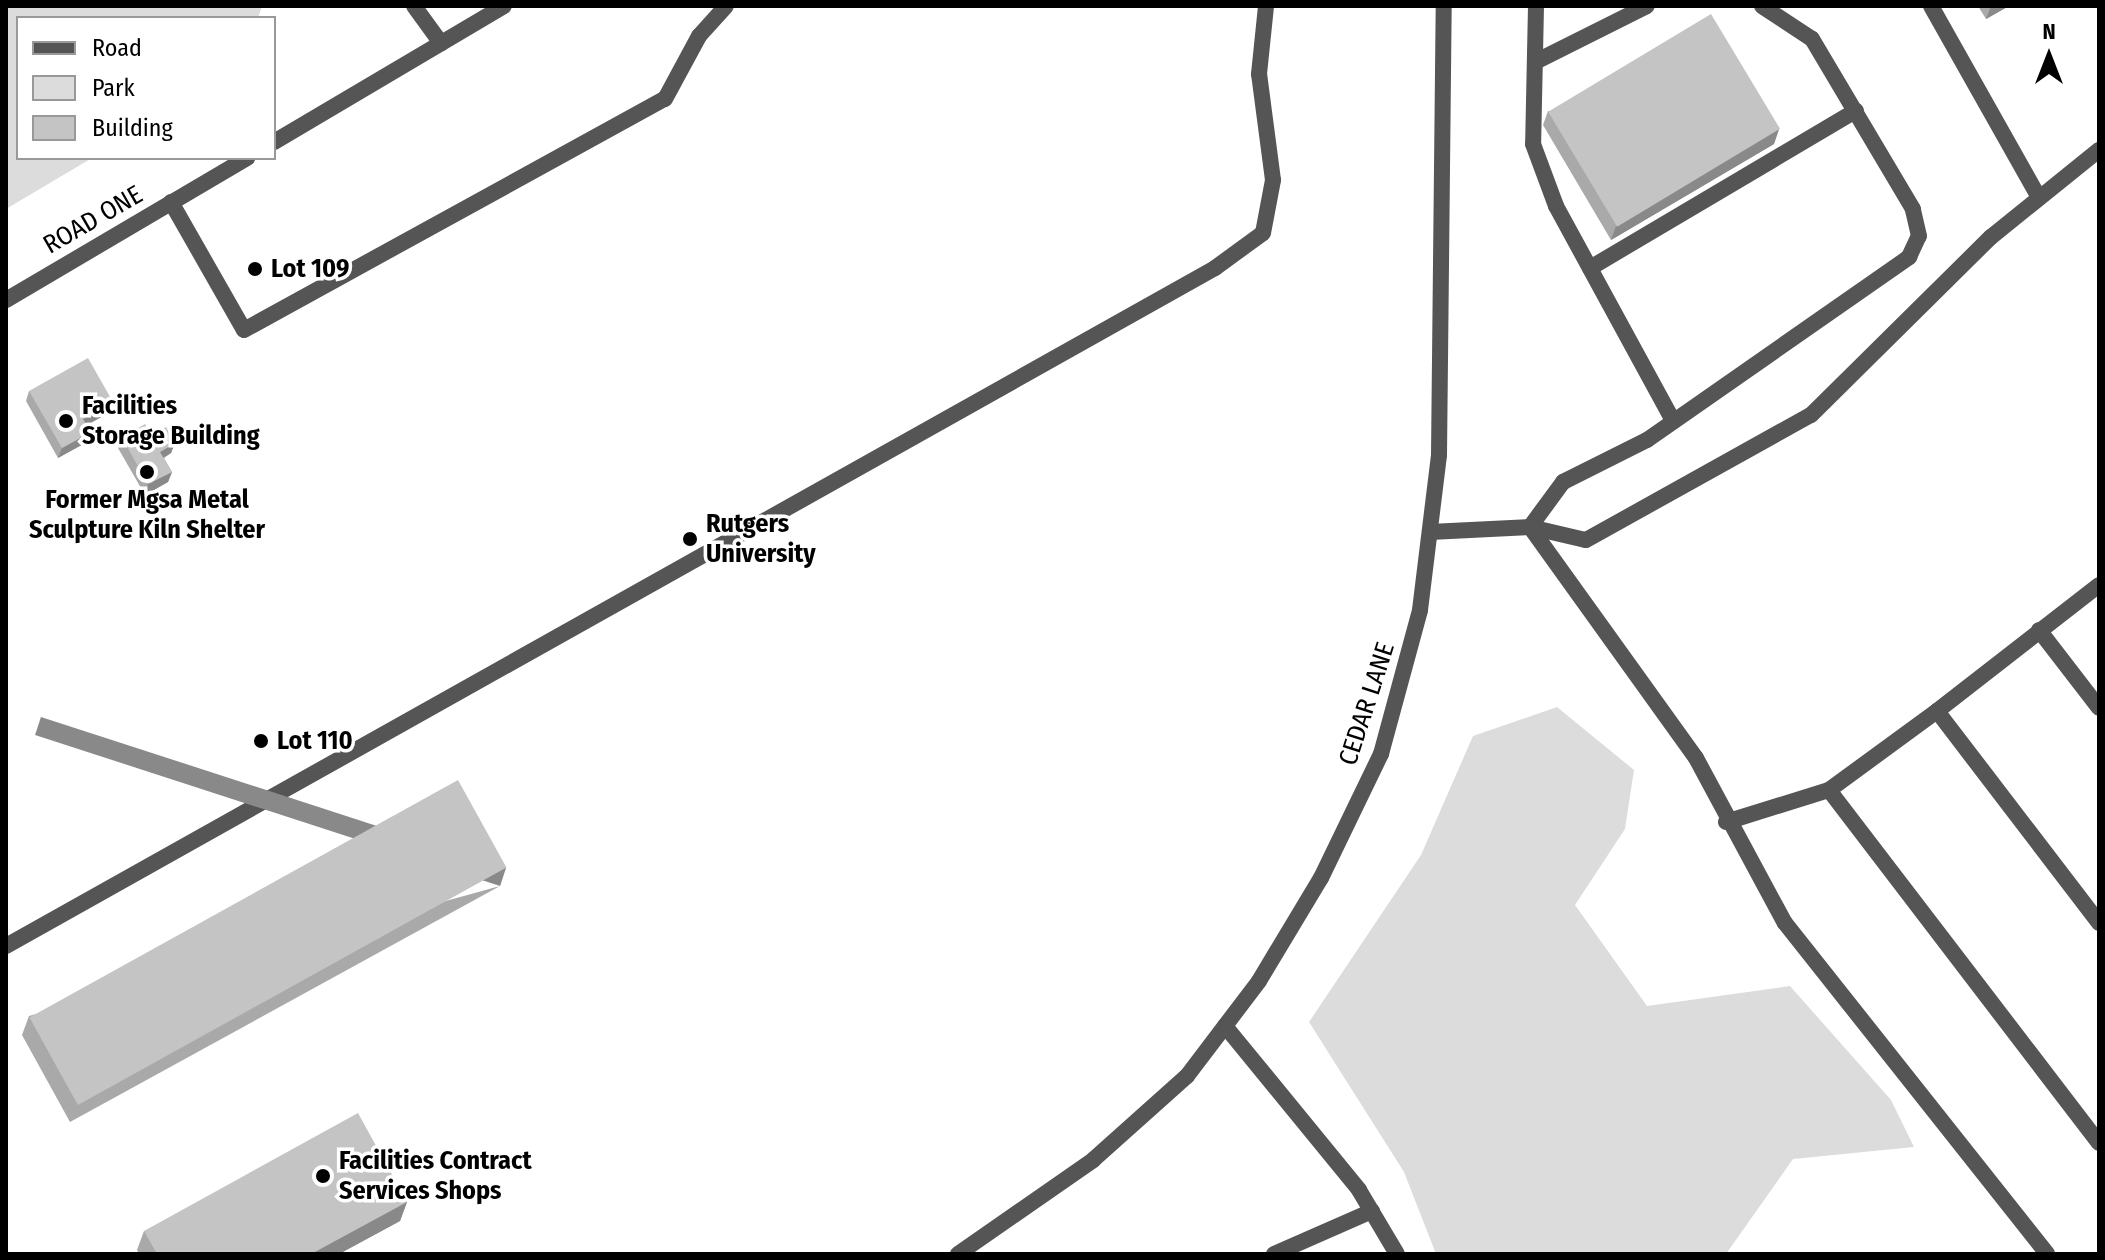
<!DOCTYPE html>
<style>
body{margin:0}
#map{position:relative;width:2105px;height:1260px;overflow:hidden;background:#fff;font-family:"Fira Sans Condensed",sans-serif}
div>[style]{position:absolute}
.green>*{inset:0;background:#dcdcdc}
.service>*{height:16px;margin:-8px;padding:0 8px;transform-origin:8px;border-radius:8px;background:#555}
.minor>*{height:16px;margin:-8px;padding:0 8px;transform-origin:8px;border-radius:8px;background:#555}
.tertiary>*{height:16px;margin:-8px;padding:0 8px;transform-origin:8px;border-radius:8px;background:#555}
.wall>*{inset:0;background:#a9a9a9}
.shaded-wall>*{inset:0;background:#898989;transform-origin:0 0}
.building>*{inset:0;background:#c4c4c4;transform-origin:0 0}
.dots>*{width:22px;height:22px;translate:-50% -50%;box-sizing:border-box;border:4px solid #fff;border-radius:50%}
span{translate:-50% -50%;white-space:nowrap;text-align:center;line-height:1.15;-webkit-text-stroke:7px #fff;paint-order:stroke}
.street-label{font-size:26px;color:#000}
.poi-label{font-size:26px;color:#000;font-weight:700}
.left{translate:0 -50%;text-align:left}
.frame{position:absolute;inset:0;border:8px solid #000;pointer-events:none}
.legend{position:absolute;left:16px;top:16px;width:260px;height:144px;box-sizing:border-box;background:#fff;border:2px solid #999;margin:0;padding:10px 14px;list-style:none;font-size:24px;color:#000}
.legend li{display:flex;align-items:center;gap:16px;height:40px}
.legend b{width:40px;border:2px solid #999}
.north{position:absolute;left:2009px;top:16px;width:80px;height:80px;-webkit-text-stroke:6px #fff;paint-order:stroke;rotate:0deg;font-size:22px;font-weight:700;line-height:32px;text-align:center;color:#000}
.north::after{content:'';display:block;margin:auto;width:28px;height:36px;background:#000;clip-path:polygon(50% 0,100% 100%,50% 72%,0 100%)}
</style>
<div id="map">
<div class="green">
<i style="clip-path:polygon(6px 6px,262px 6px,258px 18px,18px 18px,18px 158px,92px 158px,6px 209px)"></i>
<i style="clip-path:polygon(1557px 707px,1634px 770px,1625px 829px,1575px 905px,1647px 1006px,1790px 986px,1891px 1100px,1914px 1147px,1793px 1159px,1726px 1254px,1436px 1254px,1404px 1172px,1309px 1022px,1421px 855px,1473px 736px)"></i>
</div>
<div class="service">
<i style="left:1536px;top:6px;width:138px;rotate:91.2deg"></i>
<i style="left:1533px;top:144px;width:66px;rotate:69.6deg"></i>
<i style="left:1556px;top:206px;width:245px;rotate:61.4deg"></i>
<i style="left:1931px;top:6px;width:220px;rotate:60.6deg"></i>
<i style="left:1535px;top:62px;width:125px;rotate:-26.6deg"></i>
<i style="left:171px;top:202px;width:147px;rotate:60.3deg"></i>
<i style="left:244px;top:330px;width:480px;rotate:-28.8deg"></i>
<i style="left:665px;top:99px;width:72px;rotate:-61.6deg"></i>
<i style="left:699px;top:36px;width:40px;rotate:-48deg"></i>
<i style="left:1590px;top:268px;width:309px;rotate:-30.6deg"></i>
<i style="left:1530px;top:527px;width:284px;rotate:54.3deg"></i>
<i style="left:1696px;top:758px;width:187px;rotate:61.7deg"></i>
<i style="left:1785px;top:923px;width:422px;rotate:51.6deg"></i>
<i style="left:1530px;top:527px;width:56px;rotate:-53.7deg"></i>
<i style="left:1563px;top:482px;width:94px;rotate:-26.6deg"></i>
<i style="left:1647px;top:440px;width:320px;rotate:-34.9deg"></i>
<i style="left:1909px;top:257px;width:23px;rotate:-65deg"></i>
<i style="left:1919px;top:236px;width:28px;rotate:-103deg"></i>
<i style="left:1913px;top:209px;width:198px;rotate:-120.7deg"></i>
<i style="left:1812px;top:39px;width:60px;rotate:-146.6deg"></i>
<i style="left:1430px;top:532px;width:100px;rotate:-2.9deg"></i>
<i style="left:1530px;top:527px;width:57px;rotate:13.1deg"></i>
<i style="left:1586px;top:540px;width:257px;rotate:-29.1deg"></i>
<i style="left:1811px;top:415px;width:253px;rotate:-44.7deg"></i>
<i style="left:1991px;top:237px;width:139px;rotate:-38.9deg"></i>
<i style="left:2099px;top:585px;width:205px;rotate:142.1deg"></i>
<i style="left:1937px;top:711px;width:267px;rotate:52.6deg"></i>
<i style="left:2039px;top:630px;width:98px;rotate:52.4deg"></i>
<i style="left:1829px;top:790px;width:444px;rotate:52.6deg"></i>
<i style="left:1726px;top:822px;width:108px;rotate:-17.3deg"></i>
<i style="left:1829px;top:790px;width:134px;rotate:-36.2deg"></i>
<i style="left:6px;top:946px;width:1386px;rotate:-29.28deg"></i>
<i style="left:1215px;top:268px;width:59px;rotate:-36.1deg"></i>
<i style="left:1263px;top:233px;width:54px;rotate:-79.3deg"></i>
<i style="left:1273px;top:180px;width:107px;rotate:-97.5deg"></i>
<i style="left:1259px;top:74px;width:68px;rotate:-84.1deg"></i>
<i style="left:1225px;top:1026px;width:212px;rotate:50.7deg"></i>
<i style="left:1359px;top:1190px;width:74px;rotate:59.3deg"></i>
<i style="left:1274px;top:1254px;width:107px;rotate:-23.7deg"></i>
</div>
<div class="minor">
<i style="left:414px;top:6px;width:46px;rotate:53.9deg"></i>
<i style="left:274px;top:142px;width:267px;rotate:-30.6deg"></i>
<i style="left:6px;top:300px;width:280px;rotate:-30.5deg"></i>
</div>
<div class="tertiary">
<i style="left:958px;top:1254px;width:165px;rotate:-34.8deg"></i>
<i style="left:1093px;top:1160px;width:126px;rotate:-41.8deg"></i>
<i style="left:1187px;top:1076px;width:119px;rotate:-52.8deg"></i>
<i style="left:1259px;top:981px;width:120px;rotate:-59deg"></i>
<i style="left:1321px;top:878px;width:138px;rotate:-64.2deg"></i>
<i style="left:1381px;top:754px;width:149px;rotate:-74.8deg"></i>
<i style="left:1420px;top:610px;width:156px;rotate:-83deg"></i>
<i style="left:1439px;top:455px;width:449px;rotate:-89.4deg"></i>
</div>
<div class="wall">
<i style="clip-path:polygon(1978px 6px,2009px 6px,1986px 19px)"></i>
<i style="clip-path:polygon(1548px 111px,1779px 129px,1774px 144px,1611px 240px,1543px 125px)"></i>
<i style="clip-path:polygon(29px 391px,113px 402px,110px 412px,87px 425px,87px 442px,58px 458px,26px 401px)"></i>
<i style="clip-path:polygon(152px 436px,175px 443px,171px 453px,164px 458px,172px 472px,168px 482px,145px 495px,118px 448px,122px 438px)"></i>
<i style="clip-path:polygon(500px 886px,70px 1122px,22px 1035px,29px 1016px)"></i>
<i style="clip-path:polygon(407px 1202px,400px 1221px,339px 1254px,139px 1254px,137px 1250px,144px 1231px)"></i>
</div>
<div class="shaded-wall">
<i style="clip-path:polygon(1991px 6px,2009px 6px,1986px 19px)"></i>
<i style="clip-path:polygon(1779px 129px,1774px 144px,1611px 240px,1616px 226px)"></i>
<i style="clip-path:polygon(113px 402px,110px 412px,80px 429px,83px 419px)"></i>
<i style="clip-path:polygon(91px 432px,87px 442px,58px 458px,62px 448px)"></i>
<i style="clip-path:polygon(175px 443px,171px 453px,156px 462px,160px 452px)"></i>
<i style="clip-path:polygon(172px 472px,168px 482px,145px 495px,148px 484px)"></i>
<i style="left:506px;top:868px;width:19px;height:489px;rotate:108deg"></i>
<i style="clip-path:polygon(407px 1202px,400px 1221px,339px 1254px,311px 1254px)"></i>
</div>
<div class="building">
<i style="left:1711px;top:14px;width:134px;height:190px;rotate:59deg"></i>
<i style="clip-path:polygon(88px 358px,113px 402px,83px 419px,91px 432px,62px 448px,29px 391px)"></i>
<i style="clip-path:polygon(145px 424px,152px 436px,166px 427px,175px 443px,160px 452px,172px 472px,148px 484px,122px 438px)"></i>
<i style="left:458px;top:780px;width:100px;height:490px;rotate:61deg"></i>
<i style="clip-path:polygon(358px 1113px,407px 1202px,311px 1254px,157px 1254px,144px 1231px)"></i>
</div>
<div class="dots">
<i style="left:255px;top:269px;background:#000"></i>
<i style="left:66px;top:421px;background:#000"></i>
<i style="left:147px;top:472px;background:#000"></i>
<i style="left:690px;top:539px;background:#000"></i>
<i style="left:261px;top:741px;background:#000"></i>
<i style="left:323px;top:1176px;background:#000"></i>
</div>
<div class="street-label">
<span style="left:93px;top:220px;rotate:-30deg">ROAD ONE</span>
<span style="left:1367px;top:704px;rotate:-72deg">CEDAR LANE</span>
</div>
<div class="poi-label">
<span class="left" style="left:271px;top:269px">Lot 109</span>
<span class="left" style="left:82px;top:421px">Facilities<br>Storage Building</span>
<span style="left:147px;top:515px">Former Mgsa Metal<br>Sculpture Kiln Shelter</span>
<span class="left" style="left:706px;top:539px">Rutgers<br>University</span>
<span class="left" style="left:277px;top:741px">Lot 110</span>
<span class="left" style="left:339px;top:1176px">Facilities Contract<br>Services Shops</span>
</div>
<div class="frame"></div>
<ul class="legend">
<li><b style="height:10px;background:#555"></b>Road</li>
<li><b style="height:22px;background:#dcdcdc"></b>Park</li>
<li><b style="height:22px;background:#c4c4c4"></b>Building</li>
</ul>
<div class="north">N</div>
</div>
